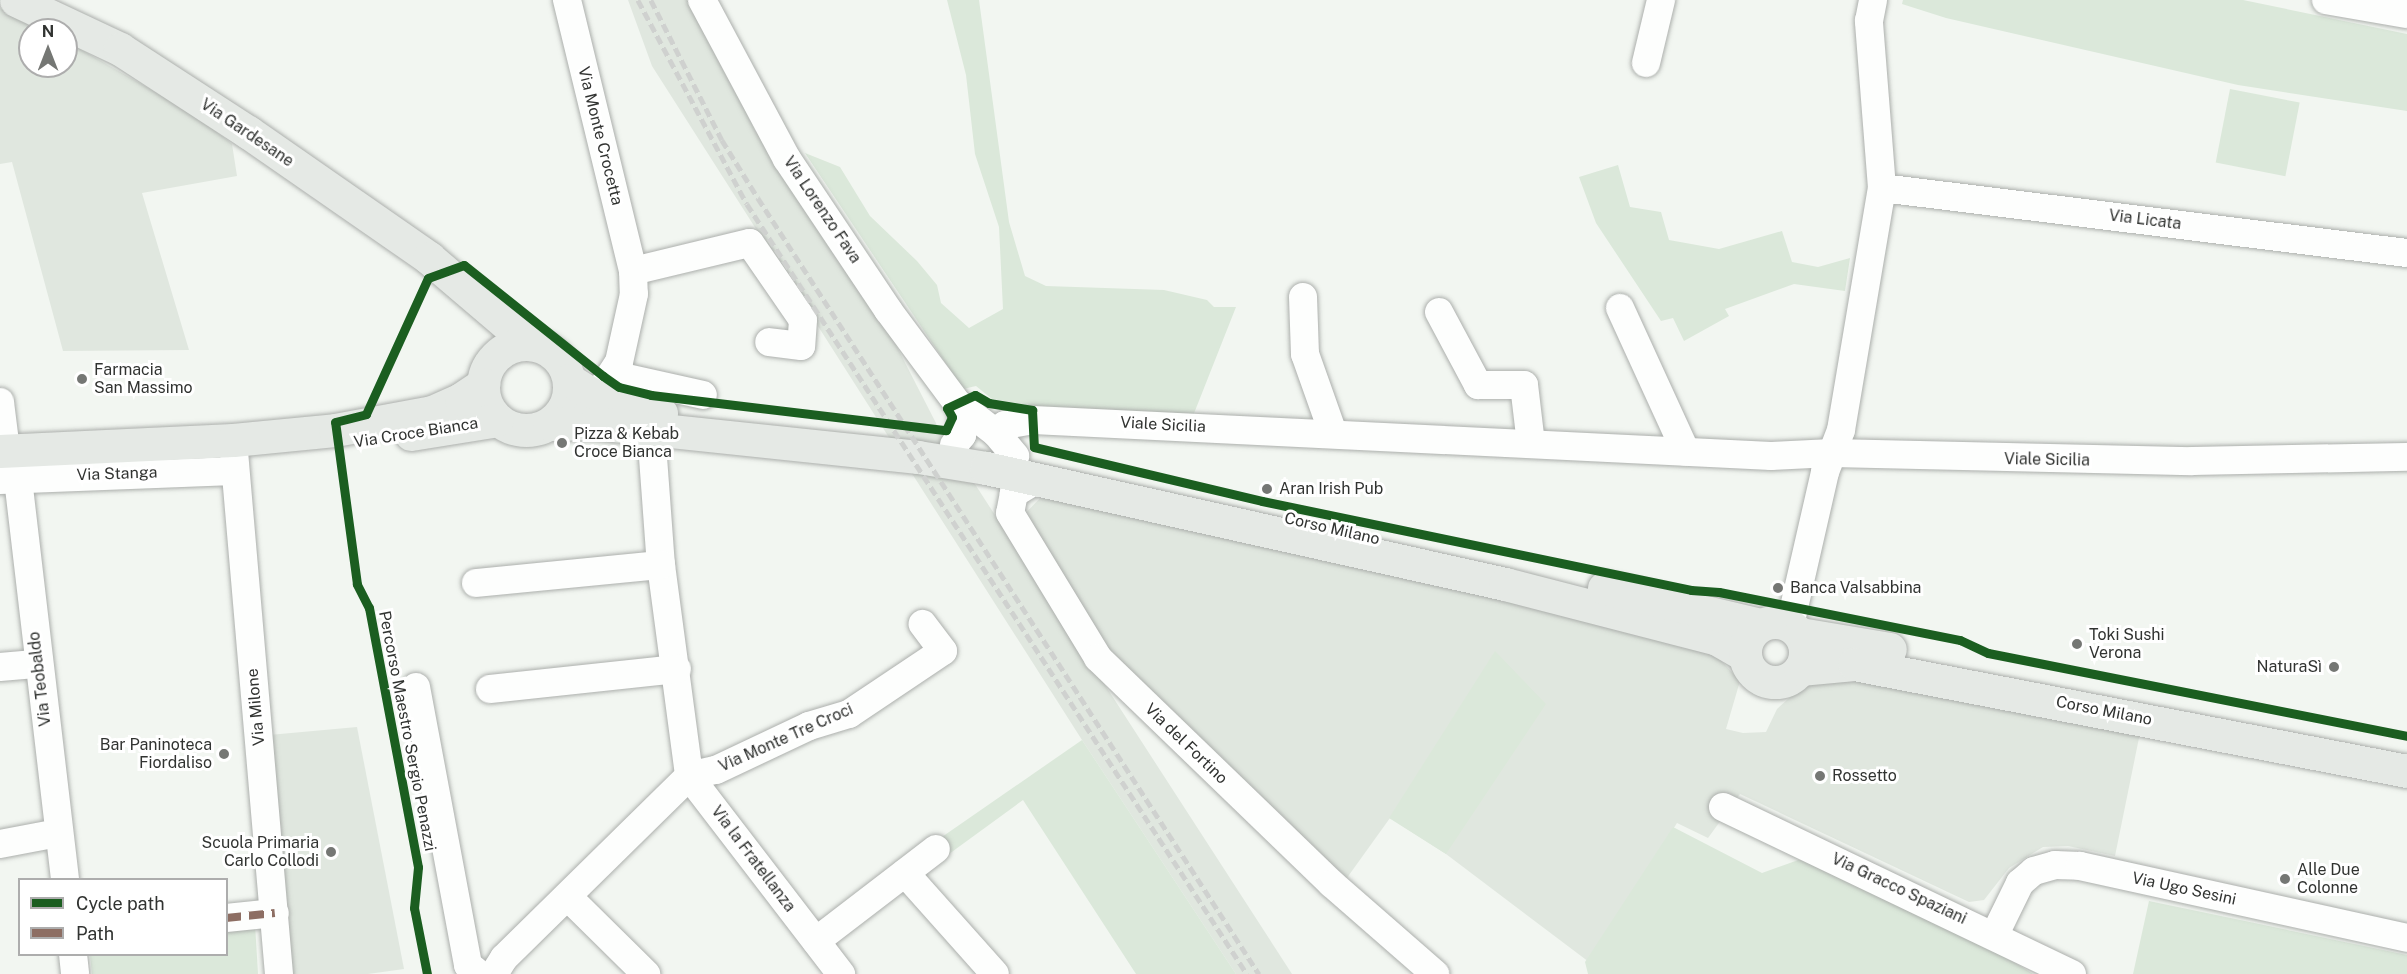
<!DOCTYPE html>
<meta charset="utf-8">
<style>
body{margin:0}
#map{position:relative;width:2407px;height:974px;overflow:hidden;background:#f2f6f1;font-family:"Public Sans",sans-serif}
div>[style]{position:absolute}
.built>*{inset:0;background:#e0e7df}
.green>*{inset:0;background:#dbe8da;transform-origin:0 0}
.roads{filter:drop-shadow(0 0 2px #acafac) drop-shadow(0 0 2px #acafac)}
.minor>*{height:28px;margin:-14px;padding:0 14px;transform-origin:14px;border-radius:14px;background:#fdfefd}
.major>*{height:33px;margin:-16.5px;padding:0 16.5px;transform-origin:16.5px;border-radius:16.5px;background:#e5e9e5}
.major>.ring{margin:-16.5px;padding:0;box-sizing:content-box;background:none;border:33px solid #e5e9e5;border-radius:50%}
.rail>*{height:4.5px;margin-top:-2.25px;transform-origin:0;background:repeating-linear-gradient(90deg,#cfd1cf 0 9px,transparent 0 13.5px)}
.quiet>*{height:8px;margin-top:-4px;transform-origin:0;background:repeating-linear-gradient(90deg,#8d6e63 0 15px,transparent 0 23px)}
.cycleway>*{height:9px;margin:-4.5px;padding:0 4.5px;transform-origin:4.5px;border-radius:4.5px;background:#1b5e20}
.dots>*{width:16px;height:16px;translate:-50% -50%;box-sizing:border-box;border:3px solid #fff;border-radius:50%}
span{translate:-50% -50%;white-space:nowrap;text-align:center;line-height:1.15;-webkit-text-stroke:6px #fff;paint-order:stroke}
.street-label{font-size:16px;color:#313331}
.poi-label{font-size:16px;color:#313331}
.left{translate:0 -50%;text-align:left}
.right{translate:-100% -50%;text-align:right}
.legend{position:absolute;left:18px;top:878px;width:210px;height:78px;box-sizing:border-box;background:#fff;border:2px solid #adadad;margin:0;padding:8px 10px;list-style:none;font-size:18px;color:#313331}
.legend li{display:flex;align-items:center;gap:12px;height:30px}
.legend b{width:30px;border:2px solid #adadad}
.north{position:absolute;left:18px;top:18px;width:60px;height:60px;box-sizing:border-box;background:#fff;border:2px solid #adadad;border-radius:50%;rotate:0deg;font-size:16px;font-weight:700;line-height:24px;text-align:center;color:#313331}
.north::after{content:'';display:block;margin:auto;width:21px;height:27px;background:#757774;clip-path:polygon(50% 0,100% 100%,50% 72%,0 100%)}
</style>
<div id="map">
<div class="built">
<i style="clip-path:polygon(628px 0,695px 0,754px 129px,876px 306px,938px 427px,1292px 974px,1236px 974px,1082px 740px,652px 66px)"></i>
<i style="clip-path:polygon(0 8px,44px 30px,30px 30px,30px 66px,66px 66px,66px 41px,197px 116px,232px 144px,237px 176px,142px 193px,189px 350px,63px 351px,12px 162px,0 164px)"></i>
<i style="clip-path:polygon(1043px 495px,1248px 536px,1715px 654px,1740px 681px,1726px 729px,1743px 733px,1766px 732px,1777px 709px,1810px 679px,1845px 676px,2140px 733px,2115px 856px,2068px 846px,2043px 847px,2009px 868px,1984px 900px,1969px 902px,1740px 794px,1708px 838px,1677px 823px,1589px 962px,1446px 854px,1390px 818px,1344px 882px,1130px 688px,1021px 518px)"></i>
<i style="clip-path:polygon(357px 727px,404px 969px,368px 974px,291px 974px,269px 735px)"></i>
</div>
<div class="green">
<i style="clip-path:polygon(947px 0,979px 0,1009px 222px,1025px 276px,1046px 286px,1164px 290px,1207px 300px,1214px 307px,1236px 307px,1191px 421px,1035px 406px,992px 399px,976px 386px,963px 389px,805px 153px,840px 167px,870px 216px,917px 261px,937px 285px,941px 303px,969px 328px,1003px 309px,999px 227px,975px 154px,966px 75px)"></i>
<i style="clip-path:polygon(1903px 0,2243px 0,2407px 34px,2407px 111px,2238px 85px,1946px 18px,1902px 4px)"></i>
<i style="left:2230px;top:89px;width:71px;height:75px;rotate:11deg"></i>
<i style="clip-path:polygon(1618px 165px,1630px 207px,1661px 212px,1669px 240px,1719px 249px,1782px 231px,1792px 262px,1818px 267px,1850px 258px,1845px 291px,1794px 284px,1725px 309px,1729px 316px,1684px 341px,1673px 318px,1661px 321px,1596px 223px,1579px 177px)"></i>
<i style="clip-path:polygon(1495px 651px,1546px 704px,1446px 854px,1389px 818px)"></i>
<i style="clip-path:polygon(1082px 740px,1236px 974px,1136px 974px,1023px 800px,949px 854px,939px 839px)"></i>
<i style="clip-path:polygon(1673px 827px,1762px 873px,1804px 858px,1995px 950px,2033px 974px,1588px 974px,1585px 962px)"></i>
<i style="clip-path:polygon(2149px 901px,2407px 955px,2407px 974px,2133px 974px)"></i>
<i style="clip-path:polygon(255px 924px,258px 974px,92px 974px,90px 955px,226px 954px,227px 927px)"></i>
</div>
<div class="roads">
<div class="minor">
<i style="left:567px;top:0;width:279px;rotate:76.3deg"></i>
<i style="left:633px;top:271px;width:23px;rotate:88deg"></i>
<i style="left:634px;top:294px;width:70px;rotate:102.4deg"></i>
<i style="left:619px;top:362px;width:42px;rotate:123.3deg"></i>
<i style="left:702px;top:0;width:180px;rotate:61.9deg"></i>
<i style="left:787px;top:159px;width:182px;rotate:56.2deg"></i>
<i style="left:888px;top:310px;width:116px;rotate:53.4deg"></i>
<i style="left:957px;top:403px;width:49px;rotate:37.6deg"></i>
<i style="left:996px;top:433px;width:30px;rotate:50deg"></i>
<i style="left:2326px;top:0;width:82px;rotate:9.8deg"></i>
<i style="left:1646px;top:63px;width:65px;rotate:-76.6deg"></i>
<i style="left:1882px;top:188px;width:529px;rotate:7.06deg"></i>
<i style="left:633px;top:271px;width:120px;rotate:-13.5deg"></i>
<i style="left:750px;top:243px;width:93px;rotate:55.5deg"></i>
<i style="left:803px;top:320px;width:26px;rotate:94deg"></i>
<i style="left:801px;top:346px;width:32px;rotate:-173deg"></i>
<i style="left:1303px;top:297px;width:57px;rotate:88deg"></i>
<i style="left:1305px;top:354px;width:84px;rotate:70.5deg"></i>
<i style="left:1620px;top:308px;width:158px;rotate:65.4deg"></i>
<i style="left:1439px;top:312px;width:83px;rotate:61.9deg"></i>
<i style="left:1478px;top:385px;width:46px"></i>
<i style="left:1524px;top:385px;width:59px;rotate:83.2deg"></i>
<i style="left:613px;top:375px;width:92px;rotate:12.5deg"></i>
<i style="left:0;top:402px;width:48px;rotate:82.9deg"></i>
<i style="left:651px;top:430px;width:135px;rotate:85.8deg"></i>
<i style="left:661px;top:565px;width:213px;rotate:82.4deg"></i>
<i style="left:996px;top:433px;width:12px;rotate:-42deg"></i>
<i style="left:1005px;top:425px;width:28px;rotate:-10deg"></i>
<i style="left:1033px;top:420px;width:739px;rotate:2.79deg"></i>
<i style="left:1771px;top:456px;width:61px;rotate:-2.8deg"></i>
<i style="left:1832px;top:453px;width:360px;rotate:1.3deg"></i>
<i style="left:2192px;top:461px;width:215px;rotate:-1.1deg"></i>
<i style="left:233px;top:440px;width:536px;rotate:85.08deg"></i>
<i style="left:954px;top:445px;width:13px;rotate:-51deg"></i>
<i style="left:962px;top:435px;width:26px;rotate:-90deg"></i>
<i style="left:18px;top:479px;width:404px;rotate:83.3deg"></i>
<i style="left:0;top:480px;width:234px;rotate:-2.2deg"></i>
<i style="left:1036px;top:480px;width:26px;rotate:149deg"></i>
<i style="left:1014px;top:493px;width:20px;rotate:101deg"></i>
<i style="left:1010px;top:513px;width:170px;rotate:58.7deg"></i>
<i style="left:1098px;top:658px;width:325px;rotate:44deg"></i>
<i style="left:1332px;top:884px;width:137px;rotate:41.1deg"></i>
<i style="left:476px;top:583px;width:186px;rotate:-5.6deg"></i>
<i style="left:1790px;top:625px;width:157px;rotate:-77.1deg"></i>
<i style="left:1825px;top:472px;width:45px;rotate:-69.1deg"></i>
<i style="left:1841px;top:430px;width:245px;rotate:-80.4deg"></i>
<i style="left:1882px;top:188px;width:168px;rotate:-94.5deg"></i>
<i style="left:1869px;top:21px;width:21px;rotate:-79deg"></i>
<i style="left:0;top:667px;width:38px;rotate:-5deg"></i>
<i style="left:416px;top:687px;width:283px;rotate:79.4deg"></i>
<i style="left:468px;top:965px;width:14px;rotate:39deg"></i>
<i style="left:490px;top:689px;width:188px;rotate:-6.1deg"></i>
<i style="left:689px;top:776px;width:28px;rotate:-13deg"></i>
<i style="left:716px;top:770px;width:103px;rotate:-25.3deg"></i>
<i style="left:809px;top:726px;width:42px;rotate:-16.7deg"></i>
<i style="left:849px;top:714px;width:113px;rotate:-33.8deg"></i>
<i style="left:943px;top:651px;width:34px;rotate:-127deg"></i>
<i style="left:689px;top:776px;width:250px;rotate:52.5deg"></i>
<i style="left:1723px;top:807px;width:387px;rotate:25.6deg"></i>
<i style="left:0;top:844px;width:59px;rotate:-10.7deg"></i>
<i style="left:905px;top:873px;width:135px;rotate:48.3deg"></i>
<i style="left:568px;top:897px;width:110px;rotate:44.6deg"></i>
<i style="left:226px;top:918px;width:49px;rotate:-5.8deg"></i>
<i style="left:1995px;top:934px;width:57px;rotate:-63.9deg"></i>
<i style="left:2020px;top:883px;width:18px;rotate:-41deg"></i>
<i style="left:2034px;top:871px;width:22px;rotate:-16deg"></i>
<i style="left:2055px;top:865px;width:25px;rotate:2deg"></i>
<i style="left:2080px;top:866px;width:335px;rotate:12.4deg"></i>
<i style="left:816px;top:941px;width:151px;rotate:-37.5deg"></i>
<i style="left:73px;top:954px;width:20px;rotate:84deg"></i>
<i style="left:494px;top:974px;width:19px;rotate:-58deg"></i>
<i style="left:504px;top:958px;width:260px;rotate:-44.5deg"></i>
</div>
<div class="major">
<i style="left:16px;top:0;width:115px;rotate:25.2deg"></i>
<i style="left:120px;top:49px;width:153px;rotate:33deg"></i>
<i style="left:248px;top:132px;width:221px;rotate:34.8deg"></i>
<i style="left:429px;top:258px;width:133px;rotate:40.4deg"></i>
<i class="ring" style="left:483px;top:344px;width:53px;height:53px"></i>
<i style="left:569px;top:380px;width:32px;rotate:32deg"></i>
<i style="left:596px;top:397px;width:67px;rotate:13.8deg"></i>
<i style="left:549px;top:424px;width:46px;rotate:-1.2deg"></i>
<i style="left:595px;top:423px;width:325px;rotate:6deg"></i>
<i style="left:918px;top:457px;width:69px;rotate:9.2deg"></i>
<i style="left:986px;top:468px;width:532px;rotate:12.6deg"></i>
<i style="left:1505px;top:584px;width:219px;rotate:14.5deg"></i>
<i style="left:1717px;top:639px;width:32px;rotate:30deg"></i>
<i style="left:411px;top:434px;width:87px;rotate:-9.2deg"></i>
<i style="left:0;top:451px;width:233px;rotate:-2.7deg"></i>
<i style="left:233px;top:440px;width:102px;rotate:-5.6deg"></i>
<i style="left:335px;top:430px;width:99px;rotate:-10.5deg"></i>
<i style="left:432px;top:412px;width:32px;rotate:-24deg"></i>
<i style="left:461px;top:399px;width:27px;rotate:-34deg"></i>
<i style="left:1604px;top:588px;width:160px;rotate:13.3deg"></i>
<i class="ring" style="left:1745px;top:622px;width:27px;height:27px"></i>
<i style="left:1800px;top:634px;width:91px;rotate:9.5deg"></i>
<i style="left:1800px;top:669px;width:54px;rotate:-5.3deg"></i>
<i style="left:1854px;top:664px;width:563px;rotate:10.95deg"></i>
</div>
</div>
<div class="rail">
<i style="left:638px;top:0;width:231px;rotate:61.9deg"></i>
<i style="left:747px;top:204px;width:918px;rotate:57deg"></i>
<i style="left:651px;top:0;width:157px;rotate:63.1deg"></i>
<i style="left:722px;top:140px;width:68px;rotate:58.2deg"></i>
<i style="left:758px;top:198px;width:924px;rotate:57.15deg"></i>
</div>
<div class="quiet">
<i style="left:226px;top:918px;width:49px;rotate:-5.8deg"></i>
</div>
<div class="cycleway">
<i style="left:427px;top:974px;width:67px;rotate:-101.1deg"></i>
<i style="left:414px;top:908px;width:41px;rotate:-84.4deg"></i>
<i style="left:418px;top:867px;width:264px;rotate:-100.7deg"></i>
<i style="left:369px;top:608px;width:27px;rotate:-117deg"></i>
<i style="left:357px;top:584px;width:163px;rotate:-97.7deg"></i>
<i style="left:335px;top:422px;width:32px;rotate:-14deg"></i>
<i style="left:366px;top:414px;width:149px;rotate:-65.5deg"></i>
<i style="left:428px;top:278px;width:38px;rotate:-20deg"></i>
<i style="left:464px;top:265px;width:178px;rotate:38.6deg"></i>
<i style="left:603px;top:376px;width:19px;rotate:35deg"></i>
<i style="left:619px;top:387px;width:33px;rotate:14deg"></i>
<i style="left:651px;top:395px;width:297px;rotate:6.8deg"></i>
<i style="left:946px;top:430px;width:14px;rotate:-65deg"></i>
<i style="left:952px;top:417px;width:10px;rotate:-119deg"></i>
<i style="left:947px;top:408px;width:31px;rotate:-25deg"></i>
<i style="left:975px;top:395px;width:16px;rotate:30deg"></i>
<i style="left:989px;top:403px;width:44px;rotate:9.2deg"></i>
<i style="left:1032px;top:410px;width:37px;rotate:87deg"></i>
<i style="left:1034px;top:447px;width:234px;rotate:13.3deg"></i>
<i style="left:1262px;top:501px;width:438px;rotate:11.7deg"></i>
<i style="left:1691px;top:590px;width:28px;rotate:4deg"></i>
<i style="left:1719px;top:592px;width:246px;rotate:11.3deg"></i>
<i style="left:1960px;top:640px;width:31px;rotate:25deg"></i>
<i style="left:1988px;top:653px;width:427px;rotate:11.2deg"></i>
</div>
<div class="dots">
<i style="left:82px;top:379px;background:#757774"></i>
<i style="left:562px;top:443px;background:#757774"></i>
<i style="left:1267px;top:489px;background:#757774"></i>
<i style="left:1778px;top:588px;background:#757774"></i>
<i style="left:2077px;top:644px;background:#757774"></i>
<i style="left:2334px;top:667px;background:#757774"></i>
<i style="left:224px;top:754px;background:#757774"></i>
<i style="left:1820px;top:776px;background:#757774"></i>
<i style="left:331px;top:852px;background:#757774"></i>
<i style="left:2285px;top:879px;background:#757774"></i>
</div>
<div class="street-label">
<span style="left:247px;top:133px;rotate:34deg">Via Gardesane</span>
<span style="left:600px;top:136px;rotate:76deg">Via Monte Crocetta</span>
<span style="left:822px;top:210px;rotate:56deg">Via Lorenzo Fava</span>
<span style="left:2145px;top:220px;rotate:7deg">Via Licata</span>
<span style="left:1163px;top:425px;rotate:3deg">Viale Sicilia</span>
<span style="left:416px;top:433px;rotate:-9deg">Via Croce Bianca</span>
<span style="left:2047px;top:460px;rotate:1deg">Viale Sicilia</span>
<span style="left:117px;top:474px;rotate:-2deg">Via Stanga</span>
<span style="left:1332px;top:529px;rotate:13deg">Corso Milano</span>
<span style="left:40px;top:679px;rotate:-97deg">Via Teobaldo</span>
<span style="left:256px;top:707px;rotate:-95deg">Via Milone</span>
<span style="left:2104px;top:711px;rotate:11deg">Corso Milano</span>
<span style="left:407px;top:731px;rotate:79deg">Percorso Maestro Sergio Penazzi</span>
<span style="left:786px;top:738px;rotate:-24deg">Via Monte Tre Croci</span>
<span style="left:1186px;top:744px;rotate:44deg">Via del Fortino</span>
<span style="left:753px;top:859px;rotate:53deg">Via la Fratellanza</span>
<span style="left:1899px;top:889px;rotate:25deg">Via Gracco Spaziani</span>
<span style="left:2184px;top:889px;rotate:12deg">Via Ugo Sesini</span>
</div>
<div class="poi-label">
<span class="left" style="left:94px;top:379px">Farmacia<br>San Massimo</span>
<span class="left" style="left:574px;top:443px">Pizza &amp; Kebab<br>Croce Bianca</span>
<span class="left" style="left:1279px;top:489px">Aran Irish Pub</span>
<span class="left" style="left:1790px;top:588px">Banca Valsabbina</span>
<span class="left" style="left:2089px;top:644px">Toki Sushi<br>Verona</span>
<span class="right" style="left:2322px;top:667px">NaturaSì</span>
<span class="right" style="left:212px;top:754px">Bar Paninoteca<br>Fiordaliso</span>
<span class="left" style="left:1832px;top:776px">Rossetto</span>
<span class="right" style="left:319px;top:852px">Scuola Primaria<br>Carlo Collodi</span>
<span class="left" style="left:2297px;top:879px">Alle Due<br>Colonne</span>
</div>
<ul class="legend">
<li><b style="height:8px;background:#1b5e20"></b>Cycle path</li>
<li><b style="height:8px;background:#8d6e63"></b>Path</li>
</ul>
<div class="north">N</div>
</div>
